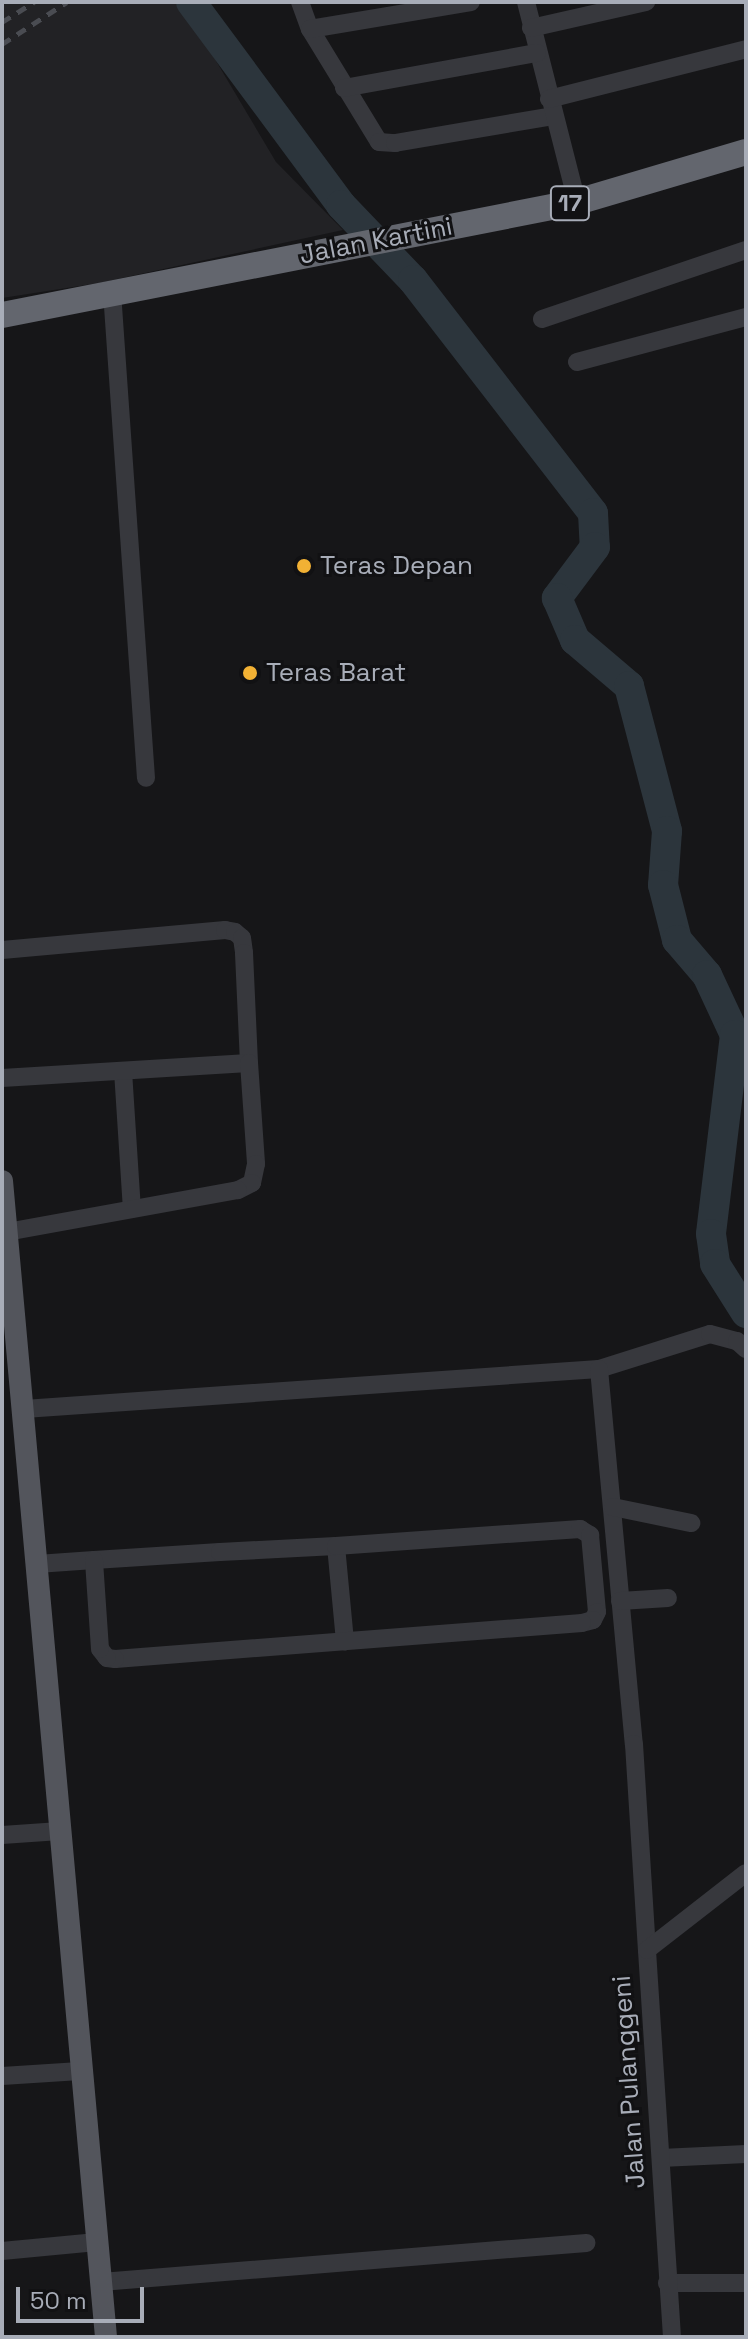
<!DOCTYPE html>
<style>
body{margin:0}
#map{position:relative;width:748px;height:2339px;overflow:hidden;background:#161618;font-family:"Space Grotesk",sans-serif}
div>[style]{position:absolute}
.built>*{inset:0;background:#222225}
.river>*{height:30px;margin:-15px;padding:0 15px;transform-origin:15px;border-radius:15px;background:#2c353c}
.minor>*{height:18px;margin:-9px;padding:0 9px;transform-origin:9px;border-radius:9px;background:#37383d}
.major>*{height:22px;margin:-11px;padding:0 11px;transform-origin:11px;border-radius:11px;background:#53555c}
.highway>*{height:26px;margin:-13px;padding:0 13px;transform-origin:13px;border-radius:13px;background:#63666e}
.rail>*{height:5px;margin-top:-2.5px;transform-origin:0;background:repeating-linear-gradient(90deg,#4a4c52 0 10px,transparent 0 18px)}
.dots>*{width:22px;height:22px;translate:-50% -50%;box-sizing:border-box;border:4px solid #111113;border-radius:50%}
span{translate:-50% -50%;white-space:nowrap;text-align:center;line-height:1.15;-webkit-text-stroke:6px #111113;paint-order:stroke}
.shield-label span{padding:2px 6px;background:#111113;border:2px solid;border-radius:6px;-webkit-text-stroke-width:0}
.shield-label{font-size:24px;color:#a8adb8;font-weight:700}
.street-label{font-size:26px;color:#a8adb8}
.poi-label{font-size:26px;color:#a8adb8}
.left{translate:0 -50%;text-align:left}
.frame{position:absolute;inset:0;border:4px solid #a8adb8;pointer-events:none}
.scale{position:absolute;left:16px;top:2287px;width:128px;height:36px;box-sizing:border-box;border:4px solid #a8adb8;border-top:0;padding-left:10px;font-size:24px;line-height:28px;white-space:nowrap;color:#a8adb8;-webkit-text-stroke:6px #111113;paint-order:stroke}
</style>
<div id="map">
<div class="built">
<i style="clip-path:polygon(4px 2px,181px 2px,276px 162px,343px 230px,99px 283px,2px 298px)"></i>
</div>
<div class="river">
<i style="left:191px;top:2px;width:252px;rotate:53.5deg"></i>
<i style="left:341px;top:205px;width:104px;rotate:46.2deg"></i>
<i style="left:413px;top:280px;width:294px;rotate:52.3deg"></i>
<i style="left:593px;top:513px;width:34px;rotate:87deg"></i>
<i style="left:595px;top:547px;width:64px;rotate:126.7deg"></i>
<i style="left:557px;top:598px;width:46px;rotate:66.8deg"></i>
<i style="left:575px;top:640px;width:71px;rotate:40.4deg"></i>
<i style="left:629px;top:686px;width:150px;rotate:75.3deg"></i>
<i style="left:667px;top:831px;width:54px;rotate:94.2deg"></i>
<i style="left:663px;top:885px;width:57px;rotate:75.7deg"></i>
<i style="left:677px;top:940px;width:46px;rotate:49.4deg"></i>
<i style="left:707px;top:975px;width:66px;rotate:65deg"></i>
<i style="left:735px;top:1035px;width:200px;rotate:96.9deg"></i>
<i style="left:711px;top:1234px;width:30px;rotate:82deg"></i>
<i style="left:715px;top:1264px;width:58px;rotate:57.7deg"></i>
</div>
<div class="minor">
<i style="left:300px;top:2px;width:29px;rotate:70deg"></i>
<i style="left:310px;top:29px;width:132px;rotate:58.6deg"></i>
<i style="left:379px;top:142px;width:16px;rotate:4deg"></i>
<i style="left:395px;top:143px;width:160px;rotate:-9.7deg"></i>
<i style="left:526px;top:2px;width:206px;rotate:75.7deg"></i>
<i style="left:531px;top:28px;width:118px;rotate:-12.7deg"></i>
<i style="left:310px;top:29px;width:163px;rotate:-9.5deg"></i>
<i style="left:344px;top:88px;width:196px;rotate:-10.3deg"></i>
<i style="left:549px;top:99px;width:203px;rotate:-14.2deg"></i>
<i style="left:112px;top:292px;width:487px;rotate:86deg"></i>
<i style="left:542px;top:319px;width:215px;rotate:-18.7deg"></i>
<i style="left:577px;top:362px;width:175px;rotate:-14.9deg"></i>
<i style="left:2px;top:950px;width:224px;rotate:-5.1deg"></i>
<i style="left:225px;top:930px;width:10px;rotate:11deg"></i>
<i style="left:235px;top:932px;width:9px;rotate:41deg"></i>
<i style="left:242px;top:938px;width:15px;rotate:82deg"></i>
<i style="left:244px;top:953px;width:110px;rotate:87.4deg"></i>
<i style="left:123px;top:1071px;width:138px;rotate:86.3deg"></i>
<i style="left:2px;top:1078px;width:247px;rotate:-3.5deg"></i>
<i style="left:249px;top:1063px;width:101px;rotate:86deg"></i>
<i style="left:256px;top:1164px;width:19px;rotate:102deg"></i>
<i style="left:252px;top:1183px;width:16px;rotate:153deg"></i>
<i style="left:238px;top:1190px;width:235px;rotate:169.7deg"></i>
<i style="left:599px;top:1369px;width:116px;rotate:-17.5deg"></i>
<i style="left:710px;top:1334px;width:28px;rotate:15deg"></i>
<i style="left:737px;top:1341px;width:12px;rotate:42deg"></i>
<i style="left:24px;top:1409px;width:576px;rotate:-3.98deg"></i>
<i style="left:599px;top:1369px;width:377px;rotate:84.7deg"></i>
<i style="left:634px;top:1744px;width:206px;rotate:86.4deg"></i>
<i style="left:613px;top:1507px;width:80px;rotate:11.6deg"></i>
<i style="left:336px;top:1546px;width:96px;rotate:84.6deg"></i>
<i style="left:37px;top:1564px;width:57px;rotate:-4deg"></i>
<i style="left:94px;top:1560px;width:126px;rotate:-3.6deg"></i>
<i style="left:220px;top:1552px;width:116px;rotate:-3deg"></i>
<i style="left:336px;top:1546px;width:245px;rotate:-4deg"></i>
<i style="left:580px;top:1529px;width:12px;rotate:31deg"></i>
<i style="left:590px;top:1535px;width:77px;rotate:84.8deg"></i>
<i style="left:597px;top:1612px;width:9px;rotate:117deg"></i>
<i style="left:593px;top:1620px;width:11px;rotate:165deg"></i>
<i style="left:582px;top:1623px;width:468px;rotate:175.6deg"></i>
<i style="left:115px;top:1659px;width:8px;rotate:-173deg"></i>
<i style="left:107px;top:1658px;width:11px;rotate:-128deg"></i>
<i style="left:100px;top:1649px;width:89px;rotate:-93.9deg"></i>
<i style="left:620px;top:1601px;width:48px;rotate:-3.6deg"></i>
<i style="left:2px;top:1835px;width:58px;rotate:-3.9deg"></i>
<i style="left:2px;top:2076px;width:78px;rotate:-3.7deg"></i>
<i style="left:661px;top:2158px;width:85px;rotate:-2.7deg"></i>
<i style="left:2px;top:2251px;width:95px;rotate:-5.4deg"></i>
<i style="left:101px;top:2282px;width:487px;rotate:-4.6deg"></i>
<i style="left:667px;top:2283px;width:79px"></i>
<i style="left:672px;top:2337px;width:388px;rotate:-93.7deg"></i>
<i style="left:647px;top:1950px;width:125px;rotate:-37.9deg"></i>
</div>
<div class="major">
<i style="left:2px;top:1181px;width:1161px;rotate:84.86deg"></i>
</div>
<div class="highway">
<i style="left:2px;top:315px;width:586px;rotate:-11.12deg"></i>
<i style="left:577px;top:202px;width:176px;rotate:-16.5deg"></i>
</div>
<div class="rail">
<i style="left:2px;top:22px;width:38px;rotate:-32deg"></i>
<i style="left:2px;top:44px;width:77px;rotate:-32.9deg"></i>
</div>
<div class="dots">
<i style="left:304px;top:566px;background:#f2b134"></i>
<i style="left:250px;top:673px;background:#f2b134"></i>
</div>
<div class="shield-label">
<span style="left:570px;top:203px">17</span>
</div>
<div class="street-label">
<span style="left:376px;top:241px;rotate:-11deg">Jalan Kartini</span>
<span style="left:629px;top:2082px;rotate:-94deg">Jalan Pulanggeni</span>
</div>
<div class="poi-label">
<span class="left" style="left:320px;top:566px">Teras Depan</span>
<span class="left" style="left:266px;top:673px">Teras Barat</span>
</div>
<div class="frame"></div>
<div class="scale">50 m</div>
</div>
